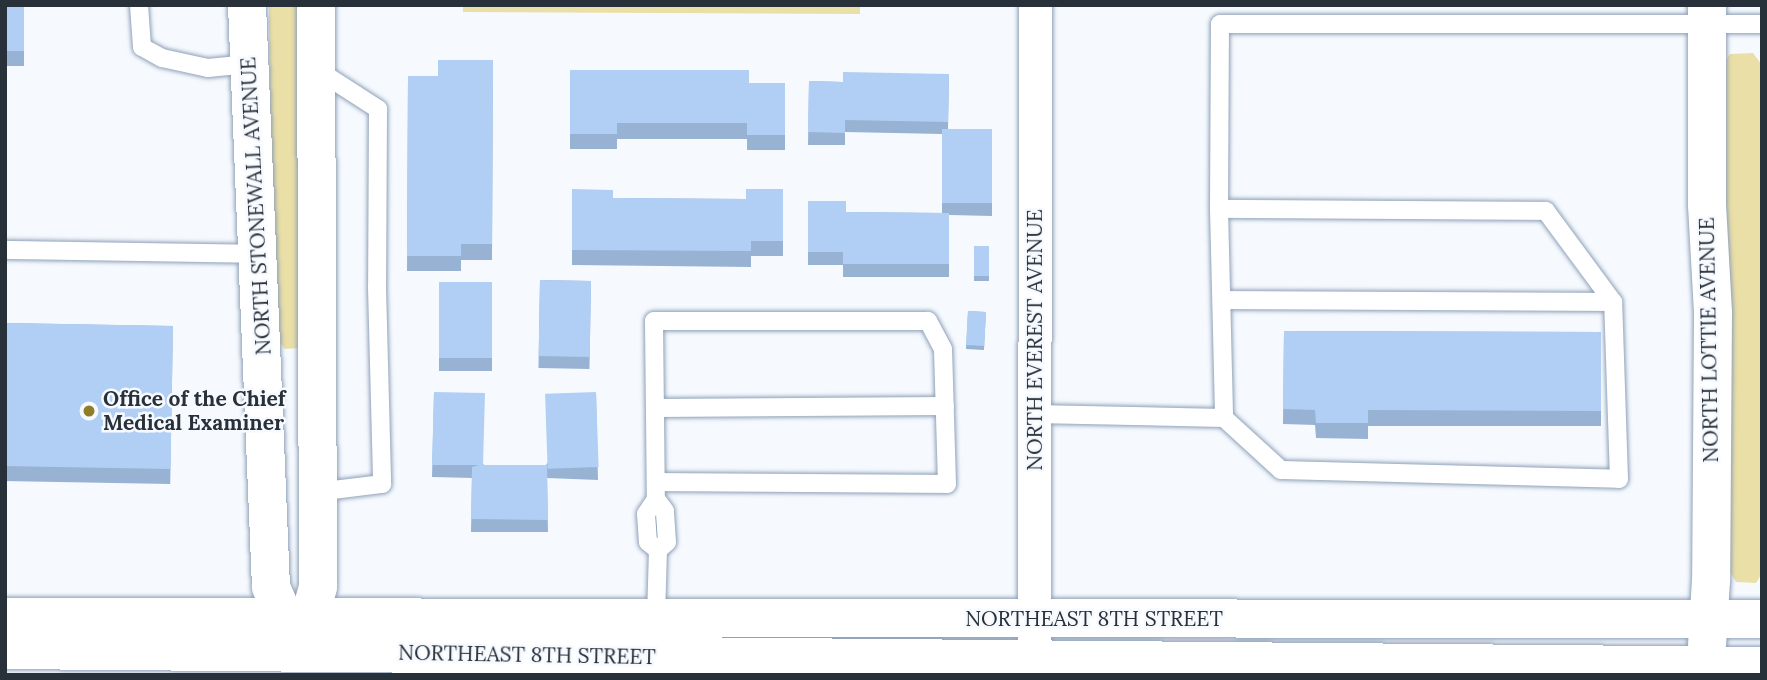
<!DOCTYPE html>
<style>
body{margin:0}
#map{position:relative;width:1767px;height:680px;overflow:hidden;background:#f6faff;font-family:Lora,serif}
div>[style]{position:absolute}
.green>*{inset:0;background:#eadfa6}
.roads{filter:drop-shadow(0 0 2px #8fa1b8) drop-shadow(0 0 2px #8fa1b8)}
.lane>*{height:18px;margin:-9px;padding:0 9px;transform-origin:9px;border-radius:9px;background:#fff}
.street>*{height:33px;margin:-16.5px;padding:0 16.5px;transform-origin:16.5px;border-radius:16.5px;background:#fff}
.secondary>*{height:38px;margin:-19px;padding:0 19px;transform-origin:19px;border-radius:19px;background:#fff}
.wall>*{inset:0;background:#98b2d3;transform-origin:0 0}
.building>*{inset:0;background:#b1cff5;transform-origin:0 0}
.dots>*{width:19px;height:19px;translate:-50% -50%;box-sizing:border-box;border:4px solid #f6faff;border-radius:50%}
span{translate:-50% -50%;white-space:nowrap;text-align:center;line-height:1.15;-webkit-text-stroke:5px #f6faff;paint-order:stroke}
.street-label{font-size:21px;color:#283039}
.poi-label{font-size:21px;color:#283039;font-weight:700}
.left{translate:0 -50%;text-align:left}
.frame{position:absolute;inset:0;border:7px solid #283039;pointer-events:none}
</style>
<div id="map">
<div class="green">
<i style="clip-path:polygon(269px 5px,302px 5px,300px 348px,285px 349px,272px 334px)"></i>
<i style="clip-path:polygon(463px 5px,860px 5px,860px 14px,463px 12px)"></i>
<i style="clip-path:polygon(1753px 53px,1762px 65px,1762px 573px,1756px 583px,1736px 582px,1727px 567px,1718px 72px,1730px 54px)"></i>
</div>
<div class="roads">
<div class="lane">
<i style="left:139px;top:5px;width:42px;rotate:85.9deg"></i>
<i style="left:142px;top:47px;width:23px;rotate:29deg"></i>
<i style="left:162px;top:58px;width:47px;rotate:12.3deg"></i>
<i style="left:208px;top:68px;width:41px;rotate:-5.6deg"></i>
<i style="left:316px;top:69px;width:74px;rotate:32.8deg"></i>
<i style="left:378px;top:109px;width:178px;rotate:90.3deg"></i>
<i style="left:377px;top:287px;width:197px;rotate:88.5deg"></i>
<i style="left:382px;top:484px;width:65px;rotate:173deg"></i>
<i style="left:1219px;top:209px;width:185px;rotate:-89.7deg"></i>
<i style="left:1220px;top:24px;width:542px"></i>
<i style="left:5px;top:250px;width:253px;rotate:0.9deg"></i>
<i style="left:1223px;top:300px;width:390px;rotate:0.3deg"></i>
<i style="left:655px;top:408px;width:290px;rotate:-0.4deg"></i>
<i style="left:1034px;top:414px;width:190px;rotate:1.2deg"></i>
<i style="left:1224px;top:418px;width:77px;rotate:42.4deg"></i>
<i style="left:1281px;top:470px;width:338px;rotate:1.5deg"></i>
<i style="left:1619px;top:479px;width:177px;rotate:-91.9deg"></i>
<i style="left:1613px;top:302px;width:113px;rotate:-126.4deg"></i>
<i style="left:1546px;top:211px;width:327px;rotate:-179.6deg"></i>
<i style="left:1219px;top:209px;width:209px;rotate:88.6deg"></i>
<i style="left:656px;top:482px;width:291px;rotate:0.4deg"></i>
<i style="left:947px;top:484px;width:135px;rotate:-91.7deg"></i>
<i style="left:943px;top:349px;width:32px;rotate:-118deg"></i>
<i style="left:928px;top:321px;width:274px;rotate:180deg"></i>
<i style="left:654px;top:321px;width:178px;rotate:89.4deg"></i>
<i style="left:656px;top:617px;width:67px;rotate:-88.3deg"></i>
<i style="left:658px;top:550px;width:12px;rotate:-42deg"></i>
<i style="left:667px;top:542px;width:31px;rotate:-94deg"></i>
<i style="left:665px;top:511px;width:15px;rotate:-127deg"></i>
<i style="left:656px;top:499px;width:18px;rotate:124deg"></i>
<i style="left:646px;top:514px;width:28px;rotate:86deg"></i>
<i style="left:648px;top:542px;width:13px;rotate:39deg"></i>
</div>
<div class="street">
<i style="left:1034px;top:675px;width:670px;rotate:-89.91deg"></i>
</div>
<div class="secondary">
<i style="left:247px;top:5px;width:582px;rotate:87.64deg"></i>
<i style="left:271px;top:587px;width:56px;rotate:66.7deg"></i>
<i style="left:1707px;top:5px;width:200px;rotate:90deg"></i>
<i style="left:1707px;top:205px;width:108px;rotate:86.8deg"></i>
<i style="left:1713px;top:313px;width:267px;rotate:90.4deg"></i>
<i style="left:1711px;top:580px;width:65px;rotate:93.5deg"></i>
<i style="left:5px;top:617px;width:1757px;rotate:0.07deg"></i>
<i style="left:303px;top:641px;width:56px;rotate:-74.5deg"></i>
<i style="left:318px;top:587px;width:582px;rotate:-90.2deg"></i>
<i style="left:5px;top:650px;width:1757px;rotate:0.52deg"></i>
</div>
</div>
<div class="wall">
<i style="left:5px;top:5px;width:19px;height:61px"></i>
<i style="clip-path:polygon(493px 60px,492px 260px,461px 260px,461px 271px,407px 271px,408px 76px,438px 76px)"></i>
<i style="clip-path:polygon(570px 70px,749px 83px,785px 83px,785px 150px,747px 150px,747px 139px,617px 139px,617px 149px,570px 149px)"></i>
<i style="clip-path:polygon(949px 74px,948px 129px,992px 129px,992px 216px,949px 215px,949px 277px,843px 277px,843px 265px,808px 265px,808px 201px,846px 212px,942px 213px,942px 134px,845px 132px,845px 145px,808px 145px,809px 81px,843px 82px)"></i>
<i style="clip-path:polygon(572px 189px,613px 198px,746px 199px,783px 189px,783px 256px,751px 256px,751px 267px,572px 265px)"></i>
<i style="left:974px;top:246px;width:15px;height:35px"></i>
<i style="left:540px;top:280px;width:51px;height:88px;rotate:1deg"></i>
<i style="left:439px;top:282px;width:53px;height:89px"></i>
<i style="left:968px;top:311px;width:18px;height:38px;rotate:3deg"></i>
<i style="left:5px;top:323px;width:168px;height:158px;rotate:1deg"></i>
<i style="clip-path:polygon(1284px 331px,1601px 332px,1601px 426px,1368px 426px,1368px 439px,1316px 438px,1315px 425px,1283px 424px)"></i>
<i style="clip-path:polygon(434px 392px,484px 465px,546px 465px,596px 392px,598px 480px,547px 478px,548px 532px,471px 532px,472px 478px,432px 477px)"></i>
</div>
<div class="building">
<i style="left:5px;top:5px;width:19px;height:46px"></i>
<i style="clip-path:polygon(438px 60px,493px 60px,492px 244px,461px 244px,461px 256px,407px 256px,408px 76px,438px 76px)"></i>
<i style="clip-path:polygon(570px 70px,749px 70px,749px 83px,785px 83px,785px 135px,747px 135px,747px 123px,617px 123px,617px 134px,570px 134px)"></i>
<i style="clip-path:polygon(843px 72px,949px 74px,948px 122px,845px 120px,845px 133px,808px 132px,809px 81px,843px 82px)"></i>
<i style="left:942px;top:129px;width:50px;height:74px"></i>
<i style="clip-path:polygon(572px 189px,613px 190px,613px 198px,746px 199px,746px 189px,783px 189px,783px 241px,751px 241px,751px 251px,572px 250px)"></i>
<i style="clip-path:polygon(808px 201px,846px 201px,846px 212px,949px 213px,949px 264px,843px 264px,843px 252px,808px 252px)"></i>
<i style="left:974px;top:246px;width:15px;height:30px"></i>
<i style="left:540px;top:280px;width:51px;height:76px;rotate:1deg"></i>
<i style="left:439px;top:282px;width:53px;height:76px"></i>
<i style="left:968px;top:311px;width:18px;height:34px;rotate:3deg"></i>
<i style="left:5px;top:323px;width:168px;height:143px;rotate:1deg"></i>
<i style="clip-path:polygon(1284px 331px,1601px 332px,1601px 411px,1368px 410px,1368px 423px,1316px 423px,1315px 410px,1283px 409px)"></i>
<i style="clip-path:polygon(434px 392px,485px 393px,483px 465px,547px 465px,548px 520px,471px 519px,472px 467px,479px 465px,432px 465px)"></i>
<i style="left:596px;top:392px;width:75px;height:51px;rotate:88deg"></i>
</div>
<div class="dots">
<i style="left:89px;top:411px;background:#8f7e25"></i>
</div>
<div class="street-label">
<span style="left:256px;top:206px;rotate:-93deg">NORTH STONEWALL AVENUE</span>
<span style="left:1035px;top:340px;rotate:-90deg">NORTH EVEREST AVENUE</span>
<span style="left:1709px;top:340px;rotate:-91deg">NORTH LOTTIE AVENUE</span>
<span style="left:1094px;top:619px">NORTHEAST 8TH STREET</span>
<span style="left:527px;top:655px;rotate:1deg">NORTHEAST 8TH STREET</span>
</div>
<div class="poi-label">
<span class="left" style="left:103px;top:411px">Office of the Chief<br>Medical Examiner</span>
</div>
<div class="frame"></div>
</div>
